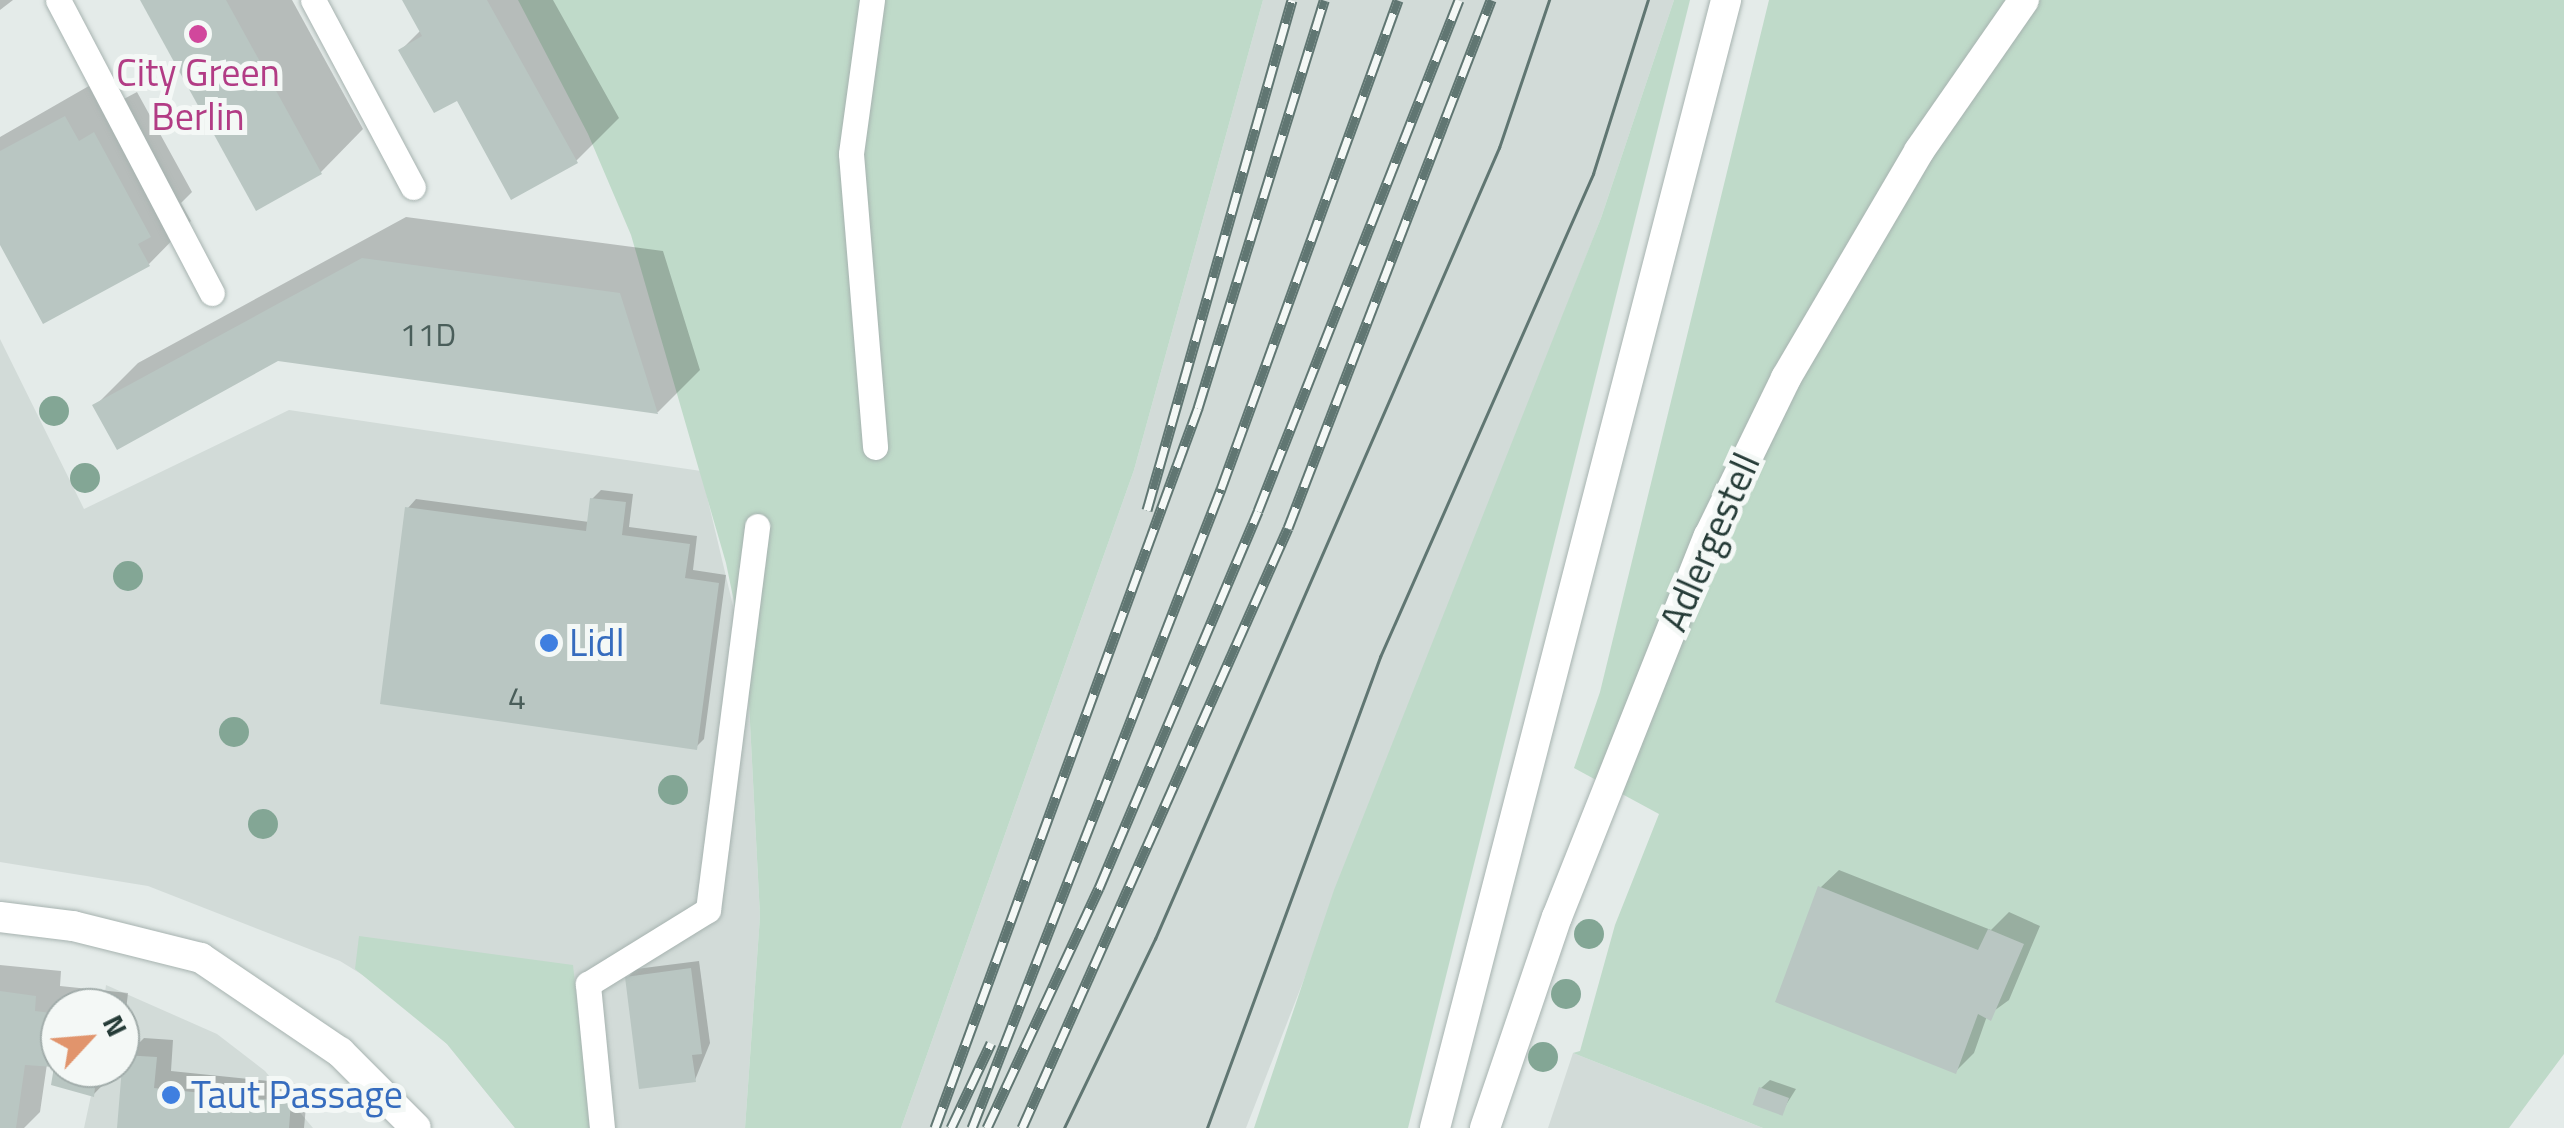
<!DOCTYPE html>
<style>
body{margin:0}
#map{position:relative;width:2564px;height:1128px;overflow:hidden;background:#e4ebe9;font-family:"Titillium Web",sans-serif}
div>[style]{position:absolute}
.built>*{inset:0;background:#d2dbd8}
.green>*{inset:0;background:#bfdac9}
.shadow>*{inset:0;background:#0003}
.building>*{inset:0;background:#b9c6c2;transform-origin:0 0}
.roads{filter:drop-shadow(0 0 2px #a7b3b0) drop-shadow(0 0 2px #a7b3b0)}
.lane>*{height:25px;margin:-12.5px;padding:0 12.5px;transform-origin:12.5px;border-radius:12.5px;background:#fff}
.secondary>*{height:30px;margin:-15px;padding:0 15px;transform-origin:15px;border-radius:15px;background:#fff}
.tram>*{height:2.5px;margin:-1.25px;padding:0 1.25px;transform-origin:1.25px;border-radius:1.25px;background:#607672}
.rail>*{height:11px;margin-top:-5.5px;transform-origin:0;background:repeating-linear-gradient(90deg,#f4f8f6 0 22px,#607672 0 44px);box-sizing:border-box;border-block:2px solid #607672}
.trees>*{width:30px;height:30px;margin:-15px;border-radius:50%;background:#83a695}
.dots>*{width:28px;height:28px;translate:-50% -50%;box-sizing:border-box;border:5px solid #f4f8f6;border-radius:50%}
span{translate:-50% -50%;white-space:nowrap;text-align:center;line-height:1.15;-webkit-text-stroke:10px #f4f8f6;paint-order:stroke}
.number-label{font-size:32px;color:#4a5e5a}
.number-label span{-webkit-text-stroke-width:0}
.hotel-label{font-size:38px;color:#b23c85}
.street-label{font-size:38px;color:#253b37}
.shop-label{font-size:38px;color:#366cbe}
.left{translate:0 -50%;text-align:left}
.north{position:absolute;left:40px;top:988px;width:100px;height:100px;box-sizing:border-box;background:#f4f8f6;border:2px solid #a1acaa;border-radius:50%;rotate:64deg;font-size:28px;font-weight:700;line-height:40px;text-align:center;color:#253b37}
.north::after{content:'';display:block;margin:auto;width:35px;height:45px;background:#e1946c;clip-path:polygon(50% 0,100% 100%,50% 72%,0 100%)}
</style>
<div id="map">
<div class="built">
<i style="clip-path:polygon(1263px 0,1674px 0,1601px 218px,1246px 1128px,901px 1128px,1134px 470px)"></i>
<i style="clip-path:polygon(0 339px,84px 509px,289px 410px,701px 471px,747px 665px,760px 916px,745px 1128px,515px 1128px,447px 1044px,387px 990px,340px 961px,148px 886px,0 862px)"></i>
<i style="clip-path:polygon(106px 985px,217px 1034px,265px 1071px,313px 1128px,84px 1128px,97px 1068px,120px 1068px,120px 1008px,103px 1008px)"></i>
<i style="clip-path:polygon(1573px 1053px,1763px 1128px,1548px 1128px)"></i>
</div>
<div class="green">
<i style="clip-path:polygon(518px 0,1263px 0,1134px 470px,901px 1128px,745px 1128px,760px 916px,747px 665px,726px 563px,631px 235px,588px 134px)"></i>
<i style="clip-path:polygon(1674px 0,1690px 0,1408px 1128px,1254px 1128px,1334px 890px,1601px 218px)"></i>
<i style="clip-path:polygon(1769px 0,2564px 0,2564px 1054px,2509px 1128px,1763px 1128px,1573px 1053px,1580px 1051px,1615px 925px,1659px 814px,1574px 768px,1600px 692px)"></i>
<i style="clip-path:polygon(359px 936px,573px 965px,591px 1128px,515px 1128px,447px 1044px,355px 969px)"></i>
</div>
<div class="shadow">
<i style="clip-path:polygon(0 0,13px 0,0 10px)"></i>
<i style="clip-path:polygon(143px 0,292px 0,363px 129px,321px 172px,257px 207px)"></i>
<i style="clip-path:polygon(405px 0,553px 0,619px 118px,576px 161px,458px 97px,401px 50px,421px 30px)"></i>
<i style="clip-path:polygon(108px 75px,122px 100px,137px 92px,192px 192px,181px 203px,191px 221px,149px 264px,0 240px,0 137px)"></i>
<i style="clip-path:polygon(406px 217px,663px 251px,700px 370px,658px 412px,278px 358px,95px 406px,138px 363px)"></i>
<i style="clip-path:polygon(601px 490px,633px 494px,629px 527px,697px 536px,693px 570px,726px 575px,704px 739px,696px 747px,408px 508px,416px 499px,589px 522px,592px 499px)"></i>
<i style="clip-path:polygon(1839px 870px,1991px 930px,2009px 912px,2040px 926px,2009px 1000px,1987px 1016px,1974px 1053px,1956px 1071px,1820px 888px)"></i>
<i style="clip-path:polygon(699px 961px,710px 1043px,695px 1080px,627px 978px,636px 969px)"></i>
<i style="clip-path:polygon(0 965px,61px 971px,60px 986px,128px 993px,120px 1062px,120px 1008px,60px 1008px,60px 1068px,119px 1068px,93px 1095px,54px 1083px,57px 1065px,47px 1064px,40px 1112px,24px 1128px,0 1128px)"></i>
<i style="clip-path:polygon(144px 1038px,173px 1040px,171px 1071px,308px 1085px,304px 1128px,120px 1128px,126px 1056px)"></i>
<i style="clip-path:polygon(1770px 1080px,1796px 1089px,1781px 1113px,1761px 1088px)"></i>
</div>
<div class="building">
<i style="clip-path:polygon(140px 0,226px 0,322px 174px,256px 211px)"></i>
<i style="clip-path:polygon(402px 0,487px 0,578px 163px,511px 200px,457px 101px,434px 113px,398px 50px,422px 36px)"></i>
<i style="clip-path:polygon(65px 116px,79px 141px,94px 132px,151px 237px,138px 244px,150px 266px,43px 324px,0 245px,0 151px)"></i>
<i style="clip-path:polygon(362px 258px,620px 293px,658px 414px,278px 361px,117px 450px,92px 405px)"></i>
<i style="clip-path:polygon(590px 498px,626px 502px,622px 535px,690px 544px,685px 578px,719px 583px,697px 750px,380px 704px,405px 507px,586px 531px)"></i>
<i style="clip-path:polygon(1818px 886px,1978px 950px,1988px 929px,2024px 944px,1991px 1021px,1978px 1014px,1956px 1074px,1775px 1002px)"></i>
<i style="clip-path:polygon(691px 968px,702px 1054px,692px 1055px,696px 1082px,639px 1089px,625px 977px)"></i>
<i style="clip-path:polygon(0 991px,36px 996px,35px 1011px,60px 1014px,60px 1068px,97px 1068px,94px 1097px,51px 1085px,54px 1067px,25px 1065px,16px 1128px,0 1128px)"></i>
<i style="clip-path:polygon(123px 1055px,157px 1057px,154px 1088px,291px 1102px,289px 1128px,117px 1128px)"></i>
<i style="left:1759px;top:1087px;width:32px;height:19px;rotate:20deg"></i>
</div>
<div class="roads">
<div class="lane">
<i style="left:58px;top:0;width:331px;rotate:62.3deg"></i>
<i style="left:313px;top:0;width:212px;rotate:61.9deg"></i>
<i style="left:872px;top:0;width:155px;rotate:97.8deg"></i>
<i style="left:851px;top:154px;width:294px;rotate:85.3deg"></i>
<i style="left:602px;top:1128px;width:145px;rotate:-95.6deg"></i>
<i style="left:588px;top:984px;width:141px;rotate:-31.7deg"></i>
<i style="left:708px;top:910px;width:387px;rotate:-82.7deg"></i>
</div>
<div class="secondary">
<i style="left:0;top:917px;width:74px;rotate:7deg"></i>
<i style="left:73px;top:926px;width:132px;rotate:14deg"></i>
<i style="left:201px;top:958px;width:168px;rotate:34.1deg"></i>
<i style="left:340px;top:1052px;width:107px;rotate:45deg"></i>
<i style="left:1435px;top:1128px;width:1165px;rotate:-75.53deg"></i>
<i style="left:1485px;top:1128px;width:223px;rotate:-71.2deg"></i>
<i style="left:1557px;top:917px;width:410px;rotate:-68.3deg"></i>
<i style="left:1709px;top:536px;width:176px;rotate:-64deg"></i>
<i style="left:1786px;top:378px;width:263px;rotate:-59.6deg"></i>
<i style="left:1919px;top:151px;width:184px;rotate:-55.2deg"></i>
</div>
</div>
<div class="tram">
<i style="left:1064px;top:1128px;width:210px;rotate:-64.3deg"></i>
<i style="left:1155px;top:939px;width:863px;rotate:-66.5deg"></i>
<i style="left:1499px;top:148px;width:156px;rotate:-71.3deg"></i>
<i style="left:1207px;top:1128px;width:502px;rotate:-69.83deg"></i>
<i style="left:1380px;top:657px;width:528px;rotate:-66.2deg"></i>
<i style="left:1593px;top:174px;width:182px;rotate:-72.5deg"></i>
</div>
<div class="rail">
<i style="left:1147px;top:510px;width:530px;rotate:-74.13deg"></i>
<i style="left:935px;top:1128px;width:767px;rotate:-69.93deg"></i>
<i style="left:1198px;top:408px;width:427px;rotate:-72.8deg"></i>
<i style="left:951px;top:1128px;width:94px;rotate:-64.8deg"></i>
<i style="left:972px;top:1128px;width:686px;rotate:-68.71deg"></i>
<i style="left:1221px;top:489px;width:520px;rotate:-70.1deg"></i>
<i style="left:987px;top:1128px;width:265px;rotate:-65deg"></i>
<i style="left:1099px;top:888px;width:409px;rotate:-67.1deg"></i>
<i style="left:1258px;top:511px;width:549px;rotate:-68.53deg"></i>
<i style="left:1022px;top:1128px;width:656px;rotate:-66.09deg"></i>
<i style="left:1288px;top:528px;width:566px;rotate:-68.97deg"></i>
</div>
<div class="trees">
<i style="left:54px;top:411px"></i>
<i style="left:85px;top:478px"></i>
<i style="left:128px;top:576px"></i>
<i style="left:234px;top:732px"></i>
<i style="left:673px;top:790px"></i>
<i style="left:263px;top:824px"></i>
<i style="left:1589px;top:934px"></i>
<i style="left:1566px;top:994px"></i>
<i style="left:1543px;top:1057px"></i>
</div>
<div class="dots">
<i style="left:198px;top:34px;background:#d1479c"></i>
<i style="left:549px;top:643px;background:#3f7fe0"></i>
<i style="left:171px;top:1095px;background:#3f7fe0"></i>
</div>
<div class="number-label">
<span style="left:428px;top:334px">11D</span>
<span style="left:517px;top:697px">4</span>
</div>
<div class="hotel-label">
<span style="left:198px;top:95px">City Green<br>Berlin</span>
</div>
<div class="street-label">
<span style="left:1710px;top:542px;rotate:-66deg">Adlergestell</span>
</div>
<div class="shop-label">
<span class="left" style="left:569px;top:643px">Lidl</span>
<span class="left" style="left:191px;top:1095px">Taut Passage</span>
</div>
<div class="north">N</div>
</div>
